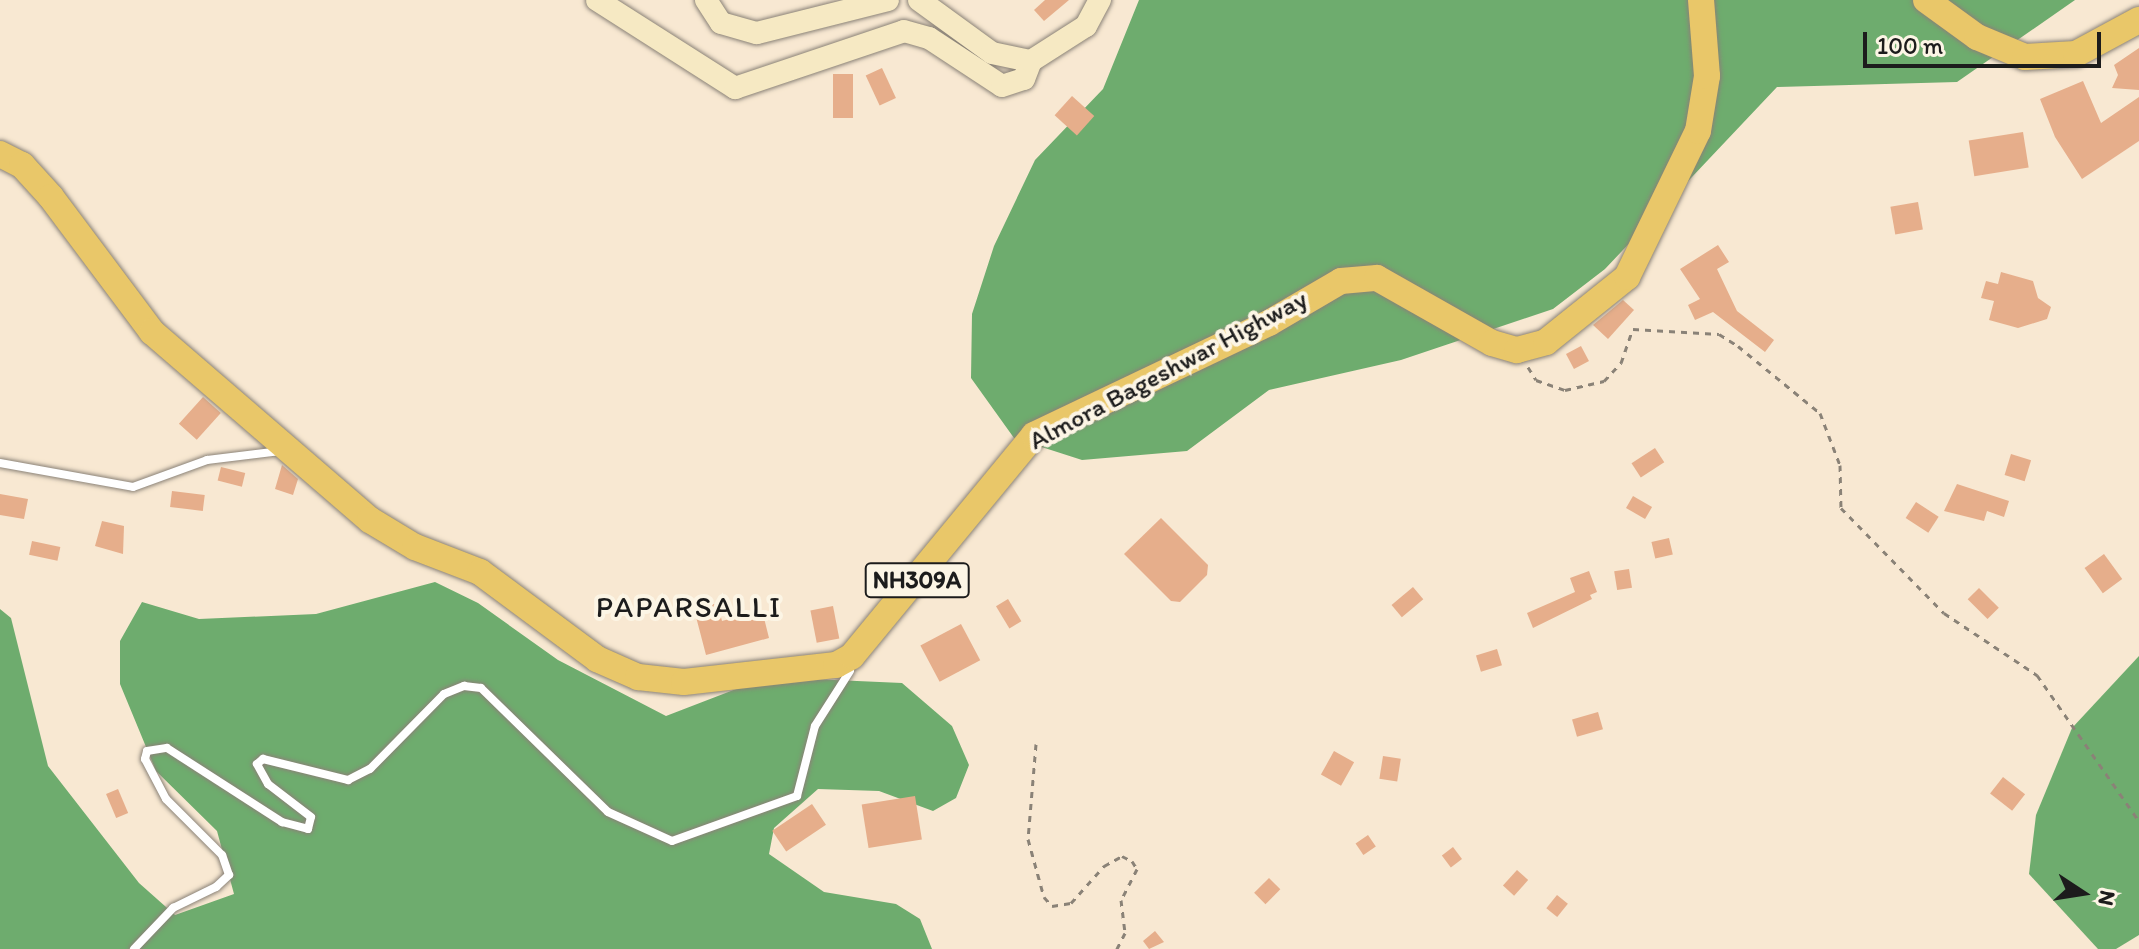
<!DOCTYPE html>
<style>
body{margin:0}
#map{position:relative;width:2139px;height:949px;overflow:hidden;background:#f8e8d2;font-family:Itim,sans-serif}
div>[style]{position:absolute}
.forest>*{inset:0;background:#6eac6e}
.building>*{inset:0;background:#e6ae8b;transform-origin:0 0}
.path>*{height:3px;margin-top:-1.5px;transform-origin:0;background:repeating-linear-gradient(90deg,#8a8277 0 6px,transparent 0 12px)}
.roads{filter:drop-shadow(0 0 2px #8a8277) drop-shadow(0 0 2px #8a8277)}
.service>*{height:8px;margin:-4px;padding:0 4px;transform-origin:4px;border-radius:4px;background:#fff}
.secondary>*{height:22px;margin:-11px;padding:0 11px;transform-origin:11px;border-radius:11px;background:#f6e9c3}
.trunk>*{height:26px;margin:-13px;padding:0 13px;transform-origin:13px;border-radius:13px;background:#e9c769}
span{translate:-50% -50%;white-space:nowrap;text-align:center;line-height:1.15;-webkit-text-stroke:8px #fcf5e5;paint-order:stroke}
.shield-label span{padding:2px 6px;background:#fcf5e5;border:2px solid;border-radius:6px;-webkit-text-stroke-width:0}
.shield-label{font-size:24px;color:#1c1c1c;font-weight:700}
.street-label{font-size:26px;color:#1c1c1c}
.quarter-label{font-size:30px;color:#1c1c1c;letter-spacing:2px}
.north{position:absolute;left:2043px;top:853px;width:80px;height:80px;-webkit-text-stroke:6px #fcf5e5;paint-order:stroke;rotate:102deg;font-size:22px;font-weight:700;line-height:32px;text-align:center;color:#1c1c1c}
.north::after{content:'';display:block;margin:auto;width:28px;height:36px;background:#1c1c1c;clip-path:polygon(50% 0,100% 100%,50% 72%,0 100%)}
.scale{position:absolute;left:1863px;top:32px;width:238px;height:36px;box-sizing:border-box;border:4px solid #1c1c1c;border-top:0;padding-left:10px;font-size:24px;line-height:28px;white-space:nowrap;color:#1c1c1c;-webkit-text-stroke:6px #fcf5e5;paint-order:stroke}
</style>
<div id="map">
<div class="forest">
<i style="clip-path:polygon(1139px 0,2075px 0,1957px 82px,1777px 87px,1605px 269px,1553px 309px,1401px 360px,1269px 390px,1187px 451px,1082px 460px,1014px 438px,971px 378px,972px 314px,994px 246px,1035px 160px,1103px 89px)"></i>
<i style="clip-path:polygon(435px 582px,478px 603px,558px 660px,666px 716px,767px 677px,902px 683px,952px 726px,969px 765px,956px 798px,933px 811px,879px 791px,818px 789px,774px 828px,769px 854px,824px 892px,896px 904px,920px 919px,932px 949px,0 949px,0 609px,11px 618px,48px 766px,139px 883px,175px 915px,234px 894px,217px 831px,156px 771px,120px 684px,120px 641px,142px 602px,199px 619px,316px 614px)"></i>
<i style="clip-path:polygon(2139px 656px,2139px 935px,2116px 949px,2098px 949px,2029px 874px,2036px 815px,2072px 728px)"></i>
</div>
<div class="building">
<i style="clip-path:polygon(1045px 0,1069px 0,1044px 21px,1034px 10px)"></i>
<i style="clip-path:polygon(2139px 48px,2139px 90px,2112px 88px,2118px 75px,2114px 65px)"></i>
<i style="left:882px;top:68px;width:33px;height:18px;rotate:65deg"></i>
<i style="left:833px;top:74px;width:20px;height:44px"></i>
<i style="clip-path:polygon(2083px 81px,2101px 123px,2139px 97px,2139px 141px,2082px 179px,2055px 137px,2040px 99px)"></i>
<i style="left:1072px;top:96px;width:30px;height:26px;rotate:42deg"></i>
<i style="left:2023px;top:132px;width:36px;height:55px;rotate:81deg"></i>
<i style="left:1918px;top:202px;width:28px;height:28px;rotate:80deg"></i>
<i style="clip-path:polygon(1718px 245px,1729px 262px,1717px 269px,1737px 311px,1774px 340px,1765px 352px,1713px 312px,1695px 320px,1688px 305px,1700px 299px,1680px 269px)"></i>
<i style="clip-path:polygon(2001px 272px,2033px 281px,2038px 298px,2051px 307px,2047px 319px,2018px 328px,1989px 320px,1994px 301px,1981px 298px,1986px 281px,1998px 284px)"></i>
<i style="clip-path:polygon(1623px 300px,1634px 310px,1608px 339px,1593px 325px)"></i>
<i style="left:1581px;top:346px;width:17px;height:17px;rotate:62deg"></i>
<i style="left:203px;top:397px;width:24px;height:36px;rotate:42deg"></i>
<i style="left:1655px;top:448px;width:17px;height:28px;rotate:57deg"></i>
<i style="left:2011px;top:454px;width:21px;height:22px;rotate:17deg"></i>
<i style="clip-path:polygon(282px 465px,298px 479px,293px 495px,275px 489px)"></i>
<i style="left:221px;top:467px;width:25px;height:14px;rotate:14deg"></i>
<i style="clip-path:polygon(1957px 484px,2009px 501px,2004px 517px,1987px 511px,1984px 521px,1944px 511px)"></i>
<i style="left:172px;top:491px;width:33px;height:16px;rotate:7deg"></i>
<i style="clip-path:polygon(0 494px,28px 499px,24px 519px,0 515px)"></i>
<i style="left:1633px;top:496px;width:22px;height:14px;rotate:30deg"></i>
<i style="left:1916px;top:502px;width:27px;height:19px;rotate:33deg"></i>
<i style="clip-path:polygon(1161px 518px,1208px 565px,1207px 575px,1180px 602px,1171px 601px,1124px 554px)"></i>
<i style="clip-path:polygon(102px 521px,124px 526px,123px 554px,95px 546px)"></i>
<i style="left:1669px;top:538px;width:17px;height:18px;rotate:77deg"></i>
<i style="left:32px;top:541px;width:29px;height:14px;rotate:12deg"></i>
<i style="left:2104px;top:554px;width:31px;height:24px;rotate:54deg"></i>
<i style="left:1629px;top:569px;width:19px;height:15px;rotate:81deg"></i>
<i style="clip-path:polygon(1589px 571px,1597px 592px,1590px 595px,1592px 599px,1533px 628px,1527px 613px,1575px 592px,1570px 578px)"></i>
<i style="left:1413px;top:587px;width:16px;height:28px;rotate:50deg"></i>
<i style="left:1979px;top:588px;width:28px;height:16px;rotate:45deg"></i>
<i style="left:1008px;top:599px;width:26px;height:14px;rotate:59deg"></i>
<i style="clip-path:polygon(711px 603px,718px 606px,722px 621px,762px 610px,769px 638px,706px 655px,695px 613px)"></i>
<i style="left:833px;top:606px;width:33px;height:23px;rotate:79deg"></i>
<i style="left:961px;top:624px;width:41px;height:46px;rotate:62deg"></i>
<i style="left:1497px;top:649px;width:17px;height:22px;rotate:73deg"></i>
<i style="left:1598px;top:712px;width:18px;height:27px;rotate:74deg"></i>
<i style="left:1334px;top:751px;width:23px;height:27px;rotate:29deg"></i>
<i style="left:1383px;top:756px;width:18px;height:23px;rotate:9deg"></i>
<i style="left:2003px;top:777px;width:28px;height:21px;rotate:38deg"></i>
<i style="left:118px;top:789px;width:26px;height:13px;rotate:67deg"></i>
<i style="left:915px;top:796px;width:44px;height:54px;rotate:81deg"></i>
<i style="left:812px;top:804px;width:25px;height:48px;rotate:56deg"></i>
<i style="left:1368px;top:835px;width:14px;height:15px;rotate:56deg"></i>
<i style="left:1453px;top:847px;width:15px;height:14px;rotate:53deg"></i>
<i style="left:1517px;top:870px;width:15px;height:21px;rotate:42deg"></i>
<i style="left:1269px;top:878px;width:16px;height:21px;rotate:45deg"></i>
<i style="left:1557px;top:895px;width:14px;height:17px;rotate:39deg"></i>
<i style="clip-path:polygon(1155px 931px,1164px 942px,1149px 949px,1143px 941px)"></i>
</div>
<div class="path">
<i style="left:1528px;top:367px;width:15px;rotate:58deg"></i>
<i style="left:1536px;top:380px;width:31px;rotate:19deg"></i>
<i style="left:1565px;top:390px;width:40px;rotate:-13deg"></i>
<i style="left:1604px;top:381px;width:25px;rotate:-47deg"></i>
<i style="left:1621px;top:363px;width:36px;rotate:-71deg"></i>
<i style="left:1633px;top:329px;width:86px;rotate:3.3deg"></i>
<i style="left:1719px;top:334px;width:22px;rotate:32deg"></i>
<i style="left:1738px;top:346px;width:106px;rotate:39.3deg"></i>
<i style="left:1820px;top:413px;width:56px;rotate:69deg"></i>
<i style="left:1840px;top:465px;width:43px;rotate:88.7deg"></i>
<i style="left:1841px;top:508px;width:147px;rotate:45.6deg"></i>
<i style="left:1944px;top:613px;width:112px;rotate:33.7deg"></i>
<i style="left:2037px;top:675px;width:178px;rotate:55.1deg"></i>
<i style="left:1036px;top:744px;width:95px;rotate:94.8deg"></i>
<i style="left:1028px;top:839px;width:60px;rotate:74.6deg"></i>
<i style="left:1044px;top:897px;width:12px;rotate:48deg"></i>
<i style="left:1052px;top:906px;width:19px;rotate:-9deg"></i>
<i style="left:1071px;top:903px;width:50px;rotate:-48.3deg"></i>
<i style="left:1104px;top:866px;width:21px;rotate:-29deg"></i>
<i style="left:1122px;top:856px;width:11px;rotate:27deg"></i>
<i style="left:1132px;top:861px;width:9px;rotate:58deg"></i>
<i style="left:1137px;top:869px;width:35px;rotate:117deg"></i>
<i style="left:1121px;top:900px;width:33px;rotate:83deg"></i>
<i style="left:1125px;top:933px;width:18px;rotate:117deg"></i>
</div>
<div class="roads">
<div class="service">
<i style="left:0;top:463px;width:135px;rotate:10.2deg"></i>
<i style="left:133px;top:487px;width:79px;rotate:-20deg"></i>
<i style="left:207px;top:460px;width:74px;rotate:-7deg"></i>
<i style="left:134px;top:949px;width:57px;rotate:-46.4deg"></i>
<i style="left:173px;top:908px;width:48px;rotate:-26deg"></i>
<i style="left:216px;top:887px;width:18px;rotate:-43deg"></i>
<i style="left:229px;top:875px;width:21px;rotate:-109deg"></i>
<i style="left:222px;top:855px;width:79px;rotate:-135deg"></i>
<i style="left:166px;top:799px;width:45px;rotate:-117.7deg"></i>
<i style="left:145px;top:759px;width:8px;rotate:-76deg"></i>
<i style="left:147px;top:751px;width:20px;rotate:-9deg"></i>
<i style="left:167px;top:748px;width:137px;rotate:32.8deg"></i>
<i style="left:282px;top:822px;width:27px;rotate:15deg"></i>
<i style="left:308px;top:829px;width:12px;rotate:-76deg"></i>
<i style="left:311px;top:817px;width:54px;rotate:-142.5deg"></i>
<i style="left:268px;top:784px;width:23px;rotate:-119deg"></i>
<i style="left:257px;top:764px;width:8px;rotate:-40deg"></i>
<i style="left:263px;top:759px;width:88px;rotate:13.9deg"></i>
<i style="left:348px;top:780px;width:25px;rotate:-27deg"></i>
<i style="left:370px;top:769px;width:105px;rotate:-45.4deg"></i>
<i style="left:444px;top:694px;width:22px;rotate:-22deg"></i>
<i style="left:464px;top:686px;width:17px;rotate:7deg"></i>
<i style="left:481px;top:688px;width:177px;rotate:44.3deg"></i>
<i style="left:608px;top:812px;width:70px;rotate:24.4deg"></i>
<i style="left:672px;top:841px;width:133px;rotate:-19.8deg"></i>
<i style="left:797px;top:796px;width:72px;rotate:-75.6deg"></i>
<i style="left:815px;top:726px;width:65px;rotate:-57.5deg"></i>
</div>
<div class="secondary">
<i style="left:597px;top:0;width:164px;rotate:32.5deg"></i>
<i style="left:735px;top:88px;width:178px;rotate:-18.6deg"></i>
<i style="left:904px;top:31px;width:26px;rotate:16deg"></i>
<i style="left:929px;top:38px;width:87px;rotate:33.3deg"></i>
<i style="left:1002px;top:86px;width:23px;rotate:-18deg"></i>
<i style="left:1024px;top:79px;width:19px;rotate:-69deg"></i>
<i style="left:706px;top:0;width:27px;rotate:57deg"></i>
<i style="left:721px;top:23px;width:37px;rotate:16deg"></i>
<i style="left:757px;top:33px;width:135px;rotate:-14.1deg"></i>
<i style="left:919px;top:0;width:90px;rotate:36deg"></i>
<i style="left:992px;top:53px;width:40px;rotate:12deg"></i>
<i style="left:1031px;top:61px;width:65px;rotate:-32.5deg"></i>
<i style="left:1086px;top:26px;width:30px;rotate:-62deg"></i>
</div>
<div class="trunk">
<i style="left:1926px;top:0;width:63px;rotate:36deg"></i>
<i style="left:1977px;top:37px;width:52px;rotate:22.6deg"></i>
<i style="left:2025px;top:57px;width:51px;rotate:-3.4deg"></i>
<i style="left:2076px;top:54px;width:72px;rotate:-28.4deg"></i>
<i style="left:0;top:154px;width:25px;rotate:27deg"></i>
<i style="left:22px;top:165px;width:43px;rotate:47.8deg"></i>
<i style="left:51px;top:197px;width:169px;rotate:53.2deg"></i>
<i style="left:152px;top:332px;width:288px;rotate:40.8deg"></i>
<i style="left:370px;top:520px;width:52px;rotate:31deg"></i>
<i style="left:415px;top:547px;width:70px;rotate:21deg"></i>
<i style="left:480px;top:572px;width:146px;rotate:36.6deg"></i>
<i style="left:597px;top:659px;width:45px;rotate:23.7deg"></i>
<i style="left:638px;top:677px;width:46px;rotate:6.2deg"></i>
<i style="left:684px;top:682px;width:153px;rotate:-6.4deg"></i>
<i style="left:836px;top:665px;width:18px;rotate:-29deg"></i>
<i style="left:852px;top:656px;width:286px;rotate:-50.5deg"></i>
<i style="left:1034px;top:435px;width:260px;rotate:-25.5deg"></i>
<i style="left:1269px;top:323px;width:83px;rotate:-30.3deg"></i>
<i style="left:1341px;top:281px;width:36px;rotate:-5deg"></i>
<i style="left:1377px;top:278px;width:132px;rotate:29.5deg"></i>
<i style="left:1492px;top:343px;width:26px;rotate:16deg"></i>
<i style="left:1517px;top:350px;width:30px;rotate:-15deg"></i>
<i style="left:1546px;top:342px;width:104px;rotate:-38.7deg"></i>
<i style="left:1627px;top:277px;width:162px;rotate:-64.1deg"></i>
<i style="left:1698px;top:131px;width:56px;rotate:-80.7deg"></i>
<i style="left:1707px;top:76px;width:76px;rotate:-94.5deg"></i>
</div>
</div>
<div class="shield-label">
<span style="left:917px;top:580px">NH309A</span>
</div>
<div class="street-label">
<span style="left:1168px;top:370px;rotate:-28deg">Almora Bageshwar Highway</span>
</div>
<div class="quarter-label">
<span style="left:689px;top:607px">PAPARSALLI</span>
</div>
<div class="north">N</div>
<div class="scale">100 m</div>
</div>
